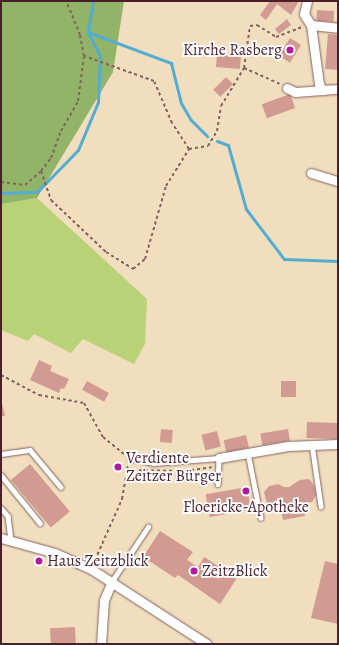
<!DOCTYPE html>
<meta charset="utf-8">
<style>
body{margin:0}
#map{position:relative;width:339px;height:645px;overflow:hidden;background:#f1debf;font-family:Alegreya,serif}
div>[style]{position:absolute}
.green>*{inset:0;background:#b9d278}
.forest>*{inset:0;background:#92b468}
.stream>*{height:3px;margin:-1.5px;padding:0 1.5px;transform-origin:1.5px;border-radius:1.5px;background:#52add0}
.building>*{inset:0;background:#d29b92;transform-origin:0 0}
.path>*{height:2px;margin-top:-1px;transform-origin:0;background:repeating-linear-gradient(90deg,#84625f 0 3px,transparent 0 6px)}
.roads{filter:drop-shadow(0 0 1px #84625f) drop-shadow(0 0 1px #84625f)}
.service>*{height:4.5px;margin:-2.25px;padding:0 2.25px;transform-origin:2.25px;border-radius:2.25px;background:#fff}
.minor>*{height:9px;margin:-4.5px;padding:0 4.5px;transform-origin:4.5px;border-radius:4.5px;background:#fff}
.dots>*{width:11px;height:11px;translate:-50% -50%;box-sizing:border-box;border:2px solid #fff;border-radius:50%}
span{translate:-50% -50%;white-space:nowrap;text-align:center;line-height:1.15;-webkit-text-stroke:3.5px #fff;paint-order:stroke}
.poi-label{font-size:16px;color:#4a1f2b}
.right{translate:-100% -50%;text-align:right}
.left{translate:0 -50%;text-align:left}
.frame{position:absolute;inset:0;border:2px solid #4a1f2b;pointer-events:none}
</style>
<div id="map">
<div class="green">
<i style="clip-path:polygon(37px 198px,147px 299px,145px 344px,134px 364px,83px 339px,71px 353px,34px 334px,28px 341px,1px 330px,1px 204px)"></i>
</div>
<div class="forest">
<i style="clip-path:polygon(1px 1px,124px 1px,113px 72px,37px 198px,1px 204px)"></i>
</div>
<div class="stream">
<i style="left:88px;top:32px;width:89px;rotate:20.5deg"></i>
<i style="left:171px;top:63px;width:41px;rotate:76deg"></i>
<i style="left:181px;top:103px;width:20px;rotate:60deg"></i>
<i style="left:191px;top:120px;width:23px;rotate:45deg"></i>
<i style="left:88px;top:32px;width:31px;rotate:-81deg"></i>
<i style="left:217px;top:141px;width:12px;rotate:20deg"></i>
<i style="left:228px;top:145px;width:66px;rotate:74.3deg"></i>
<i style="left:246px;top:209px;width:63px;rotate:52.8deg"></i>
<i style="left:284px;top:259px;width:54px;rotate:2.1deg"></i>
<i style="left:1px;top:193px;width:36px;rotate:-2deg"></i>
<i style="left:37px;top:192px;width:59px;rotate:-45.7deg"></i>
<i style="left:78px;top:150px;width:52px;rotate:-67.4deg"></i>
<i style="left:98px;top:102px;width:46px;rotate:-87.5deg"></i>
<i style="left:100px;top:56px;width:27px;rotate:-117deg"></i>
</div>
<div class="building">
<i style="clip-path:polygon(270px 1px,299px 1px,291px 15px,277px 4px,266px 20px,260px 15px)"></i>
<i style="left:317px;top:10px;width:17px;height:11px;rotate:3deg"></i>
<i style="clip-path:polygon(287px 19px,291px 25px,279px 34px,275px 29px)"></i>
<i style="clip-path:polygon(328px 34px,338px 35px,338px 70px,325px 69px)"></i>
<i style="left:290px;top:38px;width:13px;height:21px;rotate:32deg"></i>
<i style="left:217px;top:55px;width:24px;height:12px;rotate:5deg"></i>
<i style="left:226px;top:77px;width:10px;height:18px;rotate:45deg"></i>
<i style="left:290px;top:94px;width:15px;height:30px;rotate:70deg"></i>
<i style="clip-path:polygon(39px 360px,52px 366px,50px 371px,69px 379px,64px 389px,61px 388px,59px 393px,30px 380px)"></i>
<i style="left:87px;top:381px;width:25px;height:10px;rotate:29deg"></i>
<i style="left:281px;top:381px;width:15px;height:16px"></i>
<i style="clip-path:polygon(1px 399px,5px 416px,1px 416px)"></i>
<i style="left:307px;top:422px;width:31px;height:16px;rotate:2deg"></i>
<i style="left:161px;top:429px;width:12px;height:13px;rotate:5deg"></i>
<i style="left:288px;top:429px;width:12px;height:28px;rotate:81deg"></i>
<i style="left:217px;top:431px;width:16px;height:16px;rotate:76deg"></i>
<i style="left:246px;top:435px;width:13px;height:23px;rotate:77deg"></i>
<i style="left:30px;top:464px;width:62px;height:25px;rotate:50deg"></i>
<i style="clip-path:polygon(309px 479px,314px 485px,316px 495px,312px 502px,303px 503px,305px 516px,283px 520px,280px 506px,272px 508px,267px 504px,264px 492px,269px 486px,278px 484px,284px 487px,289px 487px,300px 480px)"></i>
<i style="left:247px;top:487px;width:23px;height:42px;rotate:80deg"></i>
<i style="clip-path:polygon(160px 531px,193px 552px,187px 560px,198px 567px,204px 557px,237px 578px,220px 604px,178px 575px,175px 578px,143px 557px)"></i>
<i style="clip-path:polygon(325px 561px,338px 564px,338px 624px,311px 618px)"></i>
<i style="left:75px;top:627px;width:17px;height:25px;rotate:87deg"></i>
</div>
<div class="path">
<i style="left:244px;top:68px;width:42px;rotate:-81.9deg"></i>
<i style="left:250px;top:26px;width:7px;rotate:-8deg"></i>
<i style="left:257px;top:25px;width:22px;rotate:32deg"></i>
<i style="left:276px;top:37px;width:28px;rotate:-21deg"></i>
<i style="left:189px;top:149px;width:19px;rotate:-9deg"></i>
<i style="left:208px;top:146px;width:17px;rotate:-59deg"></i>
<i style="left:217px;top:131px;width:25px;rotate:-81deg"></i>
<i style="left:221px;top:106px;width:44px;rotate:-58.8deg"></i>
<i style="left:244px;top:68px;width:39px;rotate:24deg"></i>
<i style="left:41px;top:171px;width:31px;rotate:71deg"></i>
<i style="left:51px;top:200px;width:76px;rotate:43.4deg"></i>
<i style="left:106px;top:252px;width:32px;rotate:32deg"></i>
<i style="left:133px;top:269px;width:16px;rotate:-40deg"></i>
<i style="left:145px;top:259px;width:76px;rotate:-74deg"></i>
<i style="left:166px;top:186px;width:44px;rotate:-58.1deg"></i>
<i style="left:189px;top:149px;width:31px;rotate:-123deg"></i>
<i style="left:172px;top:123px;width:46px;rotate:-113.2deg"></i>
<i style="left:154px;top:81px;width:74px;rotate:-160.3deg"></i>
<i style="left:1px;top:182px;width:24px;rotate:7deg"></i>
<i style="left:25px;top:185px;width:21px;rotate:-41deg"></i>
<i style="left:41px;top:171px;width:16px;rotate:-52deg"></i>
<i style="left:51px;top:158px;width:29px;rotate:-70deg"></i>
<i style="left:61px;top:131px;width:34px;rotate:-60deg"></i>
<i style="left:78px;top:101px;width:45px;rotate:-82.4deg"></i>
<i style="left:84px;top:56px;width:21px;rotate:-101deg"></i>
<i style="left:80px;top:35px;width:37px;rotate:-112deg"></i>
<i style="left:1px;top:375px;width:43px;rotate:27.8deg"></i>
<i style="left:39px;top:395px;width:46px;rotate:10.1deg"></i>
<i style="left:84px;top:403px;width:39px;rotate:61deg"></i>
<i style="left:103px;top:437px;width:27px;rotate:39deg"></i>
<i style="left:127px;top:470px;width:58px;rotate:1deg"></i>
<i style="left:185px;top:471px;width:27px;rotate:-8deg"></i>
<i style="left:95px;top:560px;width:67px;rotate:-66.1deg"></i>
<i style="left:122px;top:499px;width:35px;rotate:-80deg"></i>
</div>
<div class="roads">
<div class="service">
<i style="left:312px;top:444px;width:63px;rotate:81.7deg"></i>
<i style="left:248px;top:453px;width:66px;rotate:78.7deg"></i>
<i style="left:1px;top:454px;width:29px;rotate:-8deg"></i>
<i style="left:30px;top:450px;width:48px;rotate:50deg"></i>
<i style="left:130px;top:458px;width:25px;rotate:12deg"></i>
<i style="left:154px;top:463px;width:65px;rotate:-4.4deg"></i>
<i style="left:219px;top:458px;width:26px;rotate:92deg"></i>
<i style="left:1px;top:475px;width:62px;rotate:50.9deg"></i>
<i style="left:1px;top:508px;width:11px;rotate:49deg"></i>
<i style="left:8px;top:516px;width:24px;rotate:83deg"></i>
<i style="left:112px;top:581px;width:65px;rotate:-56.3deg"></i>
</div>
<div class="minor">
<i style="left:307px;top:1px;width:13px;rotate:103deg"></i>
<i style="left:304px;top:14px;width:13px;rotate:58deg"></i>
<i style="left:311px;top:25px;width:60px;rotate:82.3deg"></i>
<i style="left:319px;top:84px;width:7px;rotate:63deg"></i>
<i style="left:322px;top:90px;width:16px;rotate:-4deg"></i>
<i style="left:311px;top:25px;width:27px;rotate:6deg"></i>
<i style="left:287px;top:88px;width:9px;rotate:27deg"></i>
<i style="left:295px;top:92px;width:27px;rotate:-4deg"></i>
<i style="left:311px;top:173px;width:28px;rotate:17deg"></i>
<i style="left:219px;top:458px;width:70px;rotate:-9.9deg"></i>
<i style="left:288px;top:446px;width:50px;rotate:-2.3deg"></i>
<i style="left:1px;top:538px;width:56px;rotate:15.5deg"></i>
<i style="left:55px;top:553px;width:39px;rotate:24deg"></i>
<i style="left:91px;top:569px;width:138px;rotate:32.9deg"></i>
<i style="left:101px;top:644px;width:44px;rotate:-86.1deg"></i>
<i style="left:104px;top:600px;width:21px;rotate:-67deg"></i>
</div>
</div>
<div class="dots">
<i style="left:290px;top:50px;background:#b5179e"></i>
<i style="left:118px;top:467px;background:#b5179e"></i>
<i style="left:246px;top:491px;background:#b5179e"></i>
<i style="left:39px;top:561px;background:#b5179e"></i>
<i style="left:194px;top:571px;background:#b5179e"></i>
</div>
<div class="poi-label">
<span class="right" style="left:282px;top:50px">Kirche Rasberg</span>
<span class="left" style="left:126px;top:467px">Verdiente<br>Zeitzer Bürger</span>
<span style="left:246px;top:507px">Floericke-Apotheke</span>
<span class="left" style="left:47px;top:561px">Haus Zeitzblick</span>
<span class="left" style="left:202px;top:571px">ZeitzBlick</span>
</div>
<div class="frame"></div>
</div>
